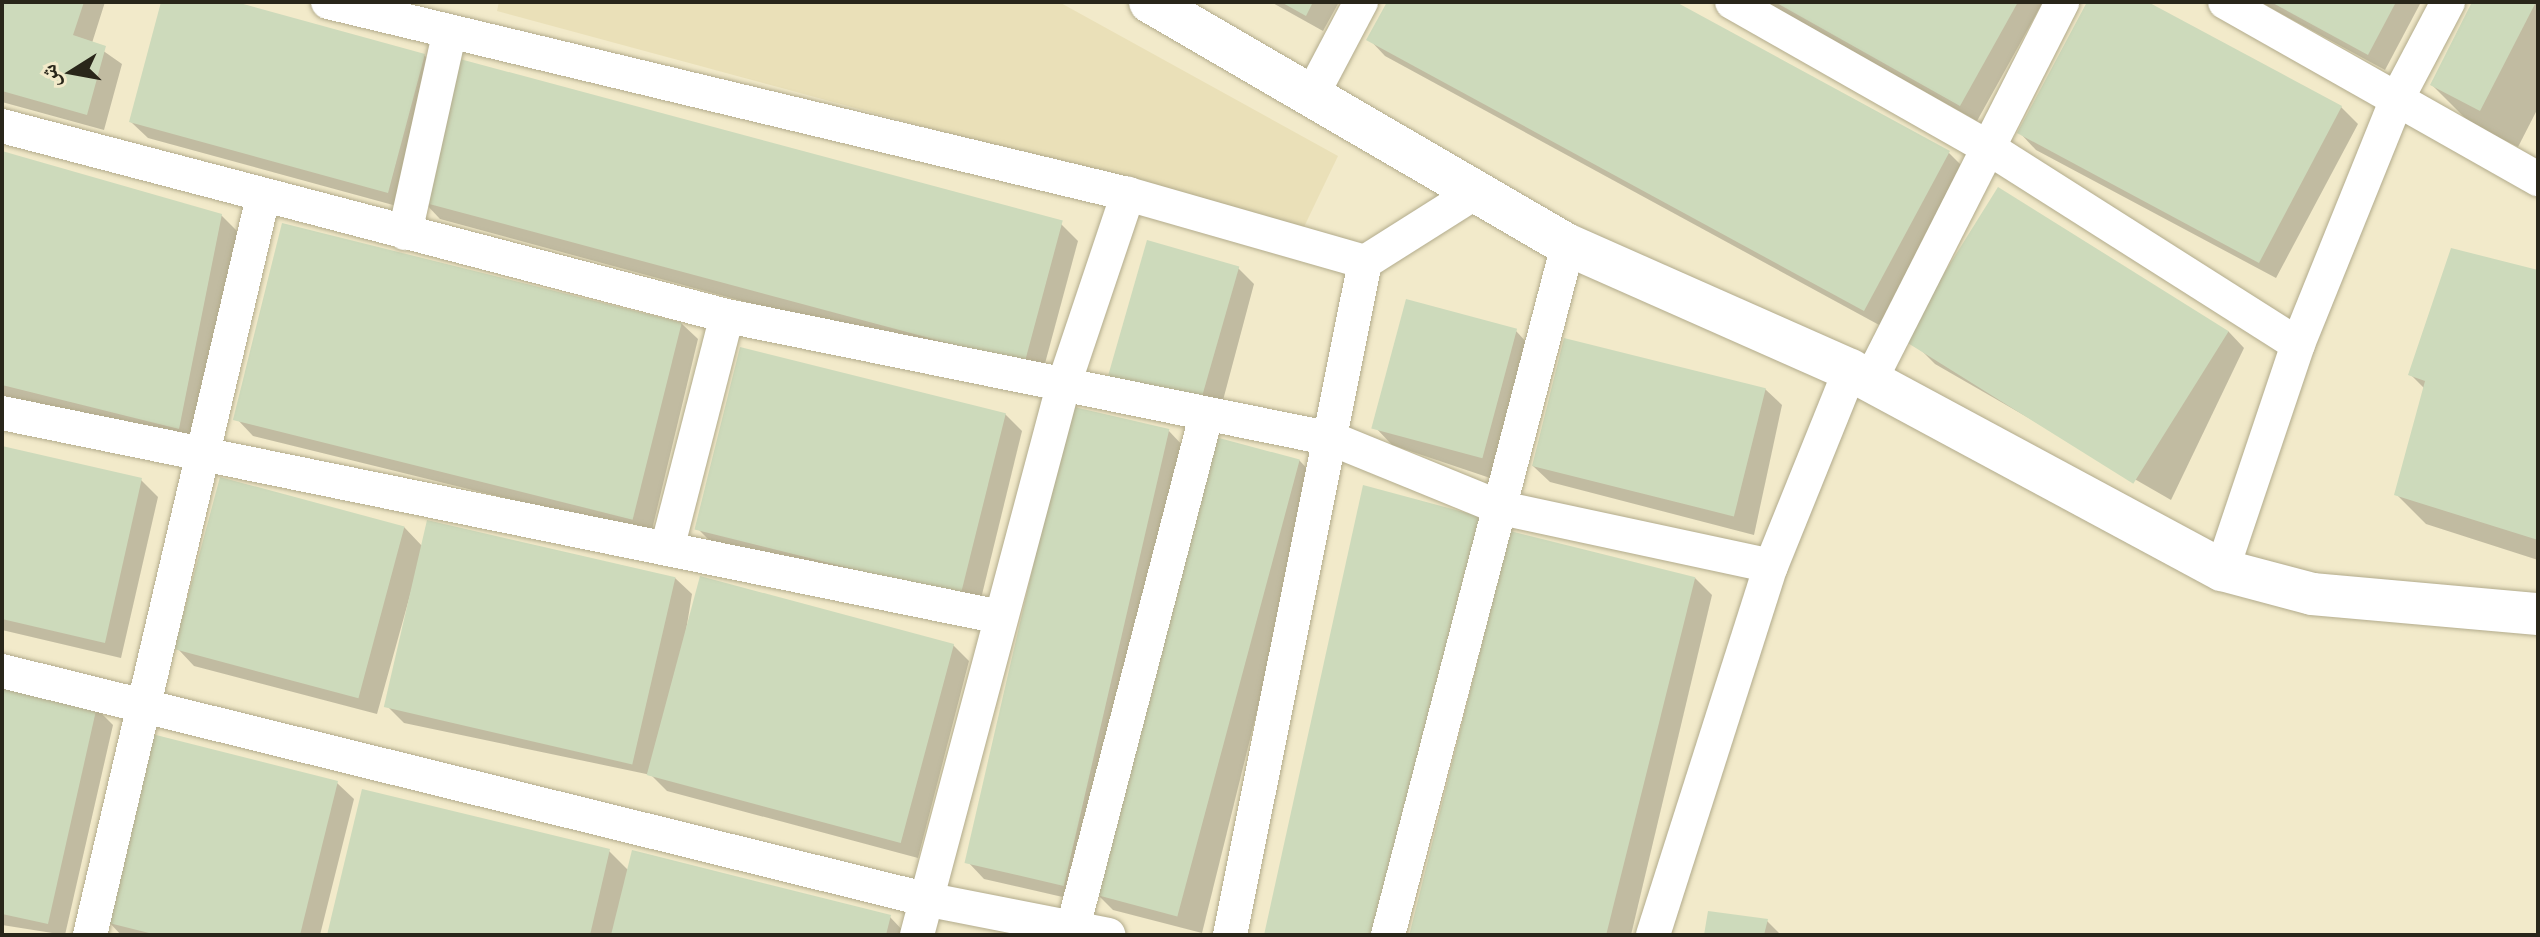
<!DOCTYPE html>
<meta charset="utf-8">
<style>
body{margin:0}
#map{position:relative;width:2540px;height:937px;overflow:hidden;background:#f2eaca;font-family:"Playfair Display","Noto Naskh Arabic",serif}
div>[style]{position:absolute}
.built>*{inset:0;background:#eae0b8}
.shadow>*{inset:0;background:#0003}
.building>*{inset:0;background:#cddabb;transform-origin:0 0}
.roads{filter:drop-shadow(0 0 2px #b2ab8c) drop-shadow(0 0 2px #b2ab8c)}
.minor>*{height:34px;margin:-17px;padding:0 17px;transform-origin:17px;border-radius:17px;background:#fff}
.tertiary>*{height:42px;margin:-21px;padding:0 21px;transform-origin:21px;border-radius:21px;background:#fff}
span{translate:-50% -50%;white-space:nowrap;text-align:center;line-height:1.15;-webkit-text-stroke:6px #f2eaca;paint-order:stroke}
.frame{position:absolute;inset:0;border:4px solid #29261a;pointer-events:none}
.north{position:absolute;left:32px;top:32px;width:80px;height:80px;-webkit-text-stroke:6px #f2eaca;paint-order:stroke;rotate:259deg;font-size:22px;font-weight:700;line-height:32px;text-align:center;color:#29261a}
.north::after{content:'';display:block;margin:auto;width:28px;height:36px;background:#29261a;clip-path:polygon(50% 0,100% 100%,50% 72%,0 100%)}
</style>
<div id="map">
<div class="built">
<i style="clip-path:polygon(499px 2px,1059px 2px,1338px 156px,1303px 229px,497px 11px)"></i>
</div>
<div class="shadow">
<i style="clip-path:polygon(2px 2px,105px 2px,92px 43px,122px 64px,104px 130px,2px 102px)"></i>
<i style="clip-path:polygon(163px 2px,228px 2px,424px 55px,441px 72px,404px 208px,148px 138px,131px 122px)"></i>
<i style="clip-path:polygon(1271px 2px,1339px 2px,1323px 31px)"></i>
<i style="clip-path:polygon(1389px 2px,1672px 2px,1949px 153px,1966px 170px,1881px 326px,1385px 56px,1369px 39px)"></i>
<i style="clip-path:polygon(1765px 2px,2043px 2px,1977px 121px)"></i>
<i style="clip-path:polygon(2089px 2px,2144px 2px,2341px 107px,2358px 124px,2276px 278px,2036px 150px,2020px 133px)"></i>
<i style="clip-path:polygon(2260px 2px,2421px 2px,2385px 70px)"></i>
<i style="clip-path:polygon(2475px 2px,2538px 2px,2538px 108px,2518px 147px,2470px 123px,2432px 85px)"></i>
<i style="clip-path:polygon(2px 153px,221px 215px,238px 232px,195px 444px,2px 397px)"></i>
<i style="clip-path:polygon(424px 202px,1061px 224px,1078px 241px,1040px 382px,440px 219px)"></i>
<i style="clip-path:polygon(1238px 268px,1254px 284px,1218px 419px,1128px 395px)"></i>
<i style="clip-path:polygon(2538px 272px,2538px 560px,2426px 524px,2396px 494px,2425px 389px,2410px 374px)"></i>
<i style="clip-path:polygon(681px 323px,698px 339px,651px 534px,253px 436px,237px 419px)"></i>
<i style="clip-path:polygon(1516px 331px,1532px 348px,1499px 481px,1392px 445px,1376px 428px)"></i>
<i style="clip-path:polygon(2228px 331px,2244px 348px,2171px 500px,1935px 364px,1918px 347px)"></i>
<i style="clip-path:polygon(1765px 389px,1782px 405px,1754px 535px,1550px 482px,1533px 466px)"></i>
<i style="clip-path:polygon(1005px 414px,1022px 431px,978px 611px,715px 546px,698px 529px)"></i>
<i style="clip-path:polygon(1168px 430px,1184px 447px,1080px 901px,984px 879px,968px 862px)"></i>
<i style="clip-path:polygon(2px 448px,141px 480px,158px 497px,121px 658px,2px 630px)"></i>
<i style="clip-path:polygon(1299px 460px,1315px 477px,1202px 933px,1113px 910px,1096px 893px)"></i>
<i style="clip-path:polygon(404px 527px,423px 547px,675px 578px,692px 594px,683px 649px,953px 645px,969px 661px,918px 858px,667px 791px,651px 775px,404px 723px,387px 706px,419px 563px,377px 714px,194px 666px,178px 649px)"></i>
<i style="clip-path:polygon(1695px 578px,1712px 595px,1631px 935px,1417px 935px)"></i>
<i style="clip-path:polygon(2px 690px,96px 708px,113px 725px,65px 935px,2px 925px)"></i>
<i style="clip-path:polygon(337px 783px,354px 799px,320px 935px,121px 935px,108px 921px)"></i>
<i style="clip-path:polygon(609px 851px,629px 871px,890px 917px,907px 935px,329px 935px)"></i>
<i style="clip-path:polygon(1767px 921px,1781px 935px,1706px 935px)"></i>
</div>
<div class="building">
<i style="clip-path:polygon(2px 2px,84px 2px,73px 35px,106px 46px,87px 115px,2px 91px)"></i>
<i style="clip-path:polygon(161px 2px,236px 2px,425px 54px,388px 193px,129px 122px)"></i>
<i style="clip-path:polygon(1281px 2px,1313px 2px,1306px 16px)"></i>
<i style="clip-path:polygon(1387px 2px,1676px 2px,1950px 151px,1864px 311px,1366px 40px)"></i>
<i style="clip-path:polygon(1775px 2px,2018px 2px,1960px 106px)"></i>
<i style="clip-path:polygon(2087px 2px,2148px 2px,2342px 106px,2259px 263px,2017px 133px)"></i>
<i style="clip-path:polygon(2271px 2px,2396px 2px,2368px 55px)"></i>
<i style="clip-path:polygon(2472px 2px,2536px 2px,2480px 111px,2430px 85px)"></i>
<i style="left:460px;top:59px;width:624px;height:148px;rotate:15deg"></i>
<i style="clip-path:polygon(2px 151px,222px 214px,179px 429px,2px 385px)"></i>
<i style="left:1998px;top:187px;width:272px;height:180px;rotate:32deg"></i>
<i style="left:282px;top:223px;width:412px;height:203px;rotate:14deg"></i>
<i style="left:1147px;top:240px;width:96px;height:144px;rotate:16deg"></i>
<i style="clip-path:polygon(2451px 248px,2538px 270px,2538px 540px,2394px 495px,2425px 381px,2408px 375px)"></i>
<i style="left:1406px;top:299px;width:115px;height:134px;rotate:15deg"></i>
<i style="left:1564px;top:338px;width:208px;height:132px;rotate:14deg"></i>
<i style="left:740px;top:347px;width:274px;height:188px;rotate:14deg"></i>
<i style="left:1070px;top:406px;width:102px;height:469px;rotate:13deg"></i>
<i style="left:1208px;top:435px;width:95px;height:473px;rotate:15deg"></i>
<i style="clip-path:polygon(2px 446px,142px 478px,105px 643px,2px 619px)"></i>
<i style="left:220px;top:477px;width:191px;height:178px;rotate:15deg"></i>
<i style="clip-path:polygon(1363px 485px,1482px 517px,1375px 935px,1264px 935px)"></i>
<i style="left:427px;top:520px;width:255px;height:192px;rotate:13deg"></i>
<i style="left:1510px;top:531px;width:191px;height:415px;rotate:14deg"></i>
<i style="left:700px;top:576px;width:263px;height:206px;rotate:15deg"></i>
<i style="clip-path:polygon(2px 688px,97px 706px,48px 924px,2px 914px)"></i>
<i style="clip-path:polygon(152px 734px,338px 781px,300px 935px,157px 935px,105px 922px)"></i>
<i style="clip-path:polygon(362px 789px,610px 849px,590px 935px,327px 935px)"></i>
<i style="clip-path:polygon(632px 850px,891px 915px,886px 935px,611px 935px)"></i>
<i style="clip-path:polygon(1708px 911px,1768px 919px,1764px 935px,1704px 935px)"></i>
</div>
<div class="roads">
<div class="minor">
<i style="left:328px;top:2px;width:823px;rotate:13.5deg"></i>
<i style="left:1128px;top:194px;width:247px;rotate:16deg"></i>
<i style="left:1732px;top:2px;width:293px;rotate:29.6deg"></i>
<i style="left:1987px;top:147px;width:368px;rotate:32.4deg"></i>
<i style="left:2225px;top:2px;width:360px;rotate:29.5deg"></i>
<i style="left:1314px;top:91px;width:101px;rotate:-62.2deg"></i>
<i style="left:2px;top:126px;width:749px;rotate:14.69deg"></i>
<i style="left:727px;top:316px;width:617px;rotate:11.49deg"></i>
<i style="left:1332px;top:439px;width:183px;rotate:22.2deg"></i>
<i style="left:1501px;top:508px;width:276px;rotate:12.1deg"></i>
<i style="left:405px;top:233px;width:203px;rotate:-77.5deg"></i>
<i style="left:1870px;top:381px;width:425px;rotate:-63.1deg"></i>
<i style="left:2px;top:413px;width:1019px;rotate:11.55deg"></i>
<i style="left:668px;top:545px;width:236px;rotate:-75.6deg"></i>
<i style="left:2222px;top:570px;width:238px;rotate:-71.4deg"></i>
<i style="left:2298px;top:344px;width:266px;rotate:-68deg"></i>
<i style="left:2398px;top:97px;width:107px;rotate:-62.2deg"></i>
<i style="left:2px;top:671px;width:951px;rotate:13.88deg"></i>
<i style="left:925px;top:899px;width:187px;rotate:11.1deg"></i>
<i style="left:90px;top:935px;width:758px;rotate:-76.81deg"></i>
<i style="left:917px;top:935px;width:564px;rotate:-75.1deg"></i>
<i style="left:1062px;top:390px;width:207px;rotate:-71.4deg"></i>
<i style="left:1071px;top:935px;width:536px;rotate:-75.42deg"></i>
<i style="left:1230px;top:935px;width:686px;rotate:-78.66deg"></i>
<i style="left:1365px;top:262px;width:135px;rotate:-32.3deg"></i>
<i style="left:1388px;top:935px;width:713px;rotate:-75.38deg"></i>
<i style="left:1653px;top:935px;width:387px;rotate:-72.3deg"></i>
<i style="left:1771px;top:566px;width:211px;rotate:-68deg"></i>
</div>
<div class="tertiary">
<i style="left:1150px;top:2px;width:484px;rotate:30.2deg"></i>
<i style="left:1568px;top:245px;width:308px;rotate:23.9deg"></i>
<i style="left:1850px;top:370px;width:422px;rotate:28.3deg"></i>
<i style="left:2222px;top:570px;width:93px;rotate:14.9deg"></i>
<i style="left:2312px;top:594px;width:227px;rotate:5.1deg"></i>
</div>
</div>
<div class="frame"></div>
<div class="north">ش</div>
</div>
